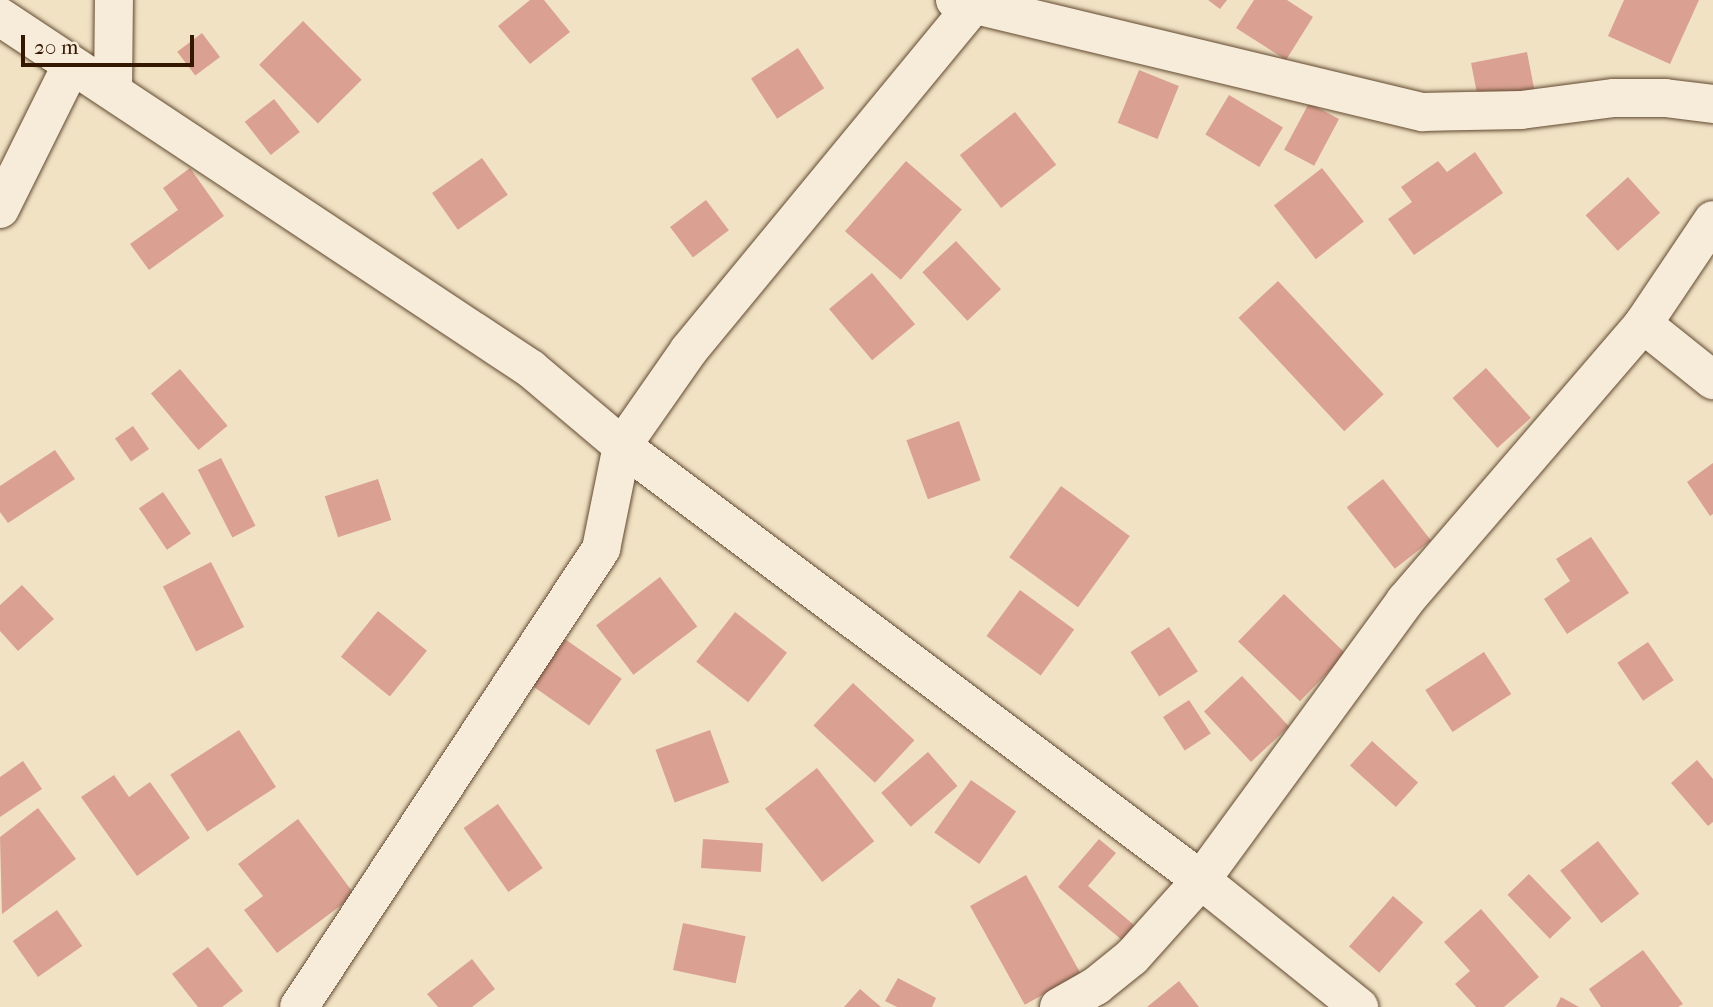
<!DOCTYPE html>
<style>
body{margin:0}
#map{position:relative;width:1713px;height:1007px;overflow:hidden;background:#f1e2c4;font-family:"IM FELL French Canon",serif}
div>[style]{position:absolute}
.building>*{inset:0;background:#daa192;transform-origin:0 0}
.roads{filter:drop-shadow(0 0 2px #624a31) drop-shadow(0 0 2px #624a31)}
.minor>*{height:38px;margin:-19px;padding:0 19px;transform-origin:19px;border-radius:19px;background:#f6ecd9}
span{translate:-50% -50%;white-space:nowrap;text-align:center;line-height:1.15;-webkit-text-stroke:5px #f6ecd9;paint-order:stroke}
.scale{position:absolute;left:21px;top:35px;width:173px;height:32px;box-sizing:border-box;border:4px solid #331700;border-top:0;padding-left:9px;font-size:21px;line-height:24px;white-space:nowrap;color:#331700;-webkit-text-stroke:5px #f6ecd9;paint-order:stroke}
</style>
<div id="map">
<div class="building">
<i style="clip-path:polygon(530px 0,544px 0,570px 32px,530px 64px,498px 26px)"></i>
<i style="clip-path:polygon(1208px 0,1227px 0,1220px 9px)"></i>
<i style="clip-path:polygon(1254px 0,1287px 0,1313px 17px,1286px 60px,1236px 28px)"></i>
<i style="clip-path:polygon(1624px 0,1699px 0,1670px 64px,1608px 36px)"></i>
<i style="left:303px;top:21px;width:83px;height:62px;rotate:45deg"></i>
<i style="left:202px;top:33px;width:30px;height:31px;rotate:53deg"></i>
<i style="left:798px;top:48px;width:48px;height:56px;rotate:57deg"></i>
<i style="left:1527px;top:52px;width:38px;height:57px;rotate:79deg"></i>
<i style="left:1139px;top:70px;width:43px;height:57px;rotate:22deg"></i>
<i style="left:1229px;top:95px;width:63px;height:46px;rotate:31deg"></i>
<i style="left:274px;top:99px;width:42px;height:37px;rotate:52deg"></i>
<i style="left:1309px;top:103px;width:34px;height:53px;rotate:28deg"></i>
<i style="left:1015px;top:112px;width:67px;height:70px;rotate:52deg"></i>
<i style="clip-path:polygon(1475px 152px,1503px 193px,1414px 255px,1388px 219px,1412px 202px,1401px 187px,1438px 161px,1447px 172px)"></i>
<i style="left:482px;top:158px;width:45px;height:61px;rotate:55deg"></i>
<i style="left:906px;top:161px;width:74px;height:93px;rotate:41deg"></i>
<i style="clip-path:polygon(190px 168px,224px 216px,149px 270px,130px 244px,178px 210px,163px 188px)"></i>
<i style="left:1322px;top:168px;width:68px;height:61px;rotate:52deg"></i>
<i style="left:1628px;top:177px;width:48px;height:57px;rotate:48deg"></i>
<i style="left:706px;top:200px;width:38px;height:45px;rotate:53deg"></i>
<i style="left:956px;top:241px;width:66px;height:46px;rotate:47deg"></i>
<i style="left:872px;top:273px;width:67px;height:56px;rotate:50deg"></i>
<i style="left:1278px;top:281px;width:155px;height:54px;rotate:47deg"></i>
<i style="left:1486px;top:368px;width:67px;height:45px;rotate:48deg"></i>
<i style="left:180px;top:369px;width:74px;height:38px;rotate:50deg"></i>
<i style="left:959px;top:421px;width:63px;height:56px;rotate:70deg"></i>
<i style="left:133px;top:426px;width:28px;height:22px;rotate:55deg"></i>
<i style="clip-path:polygon(55px 450px,75px 479px,8px 523px,0 512px,0 486px)"></i>
<i style="left:221px;top:458px;width:76px;height:26px;rotate:63deg"></i>
<i style="clip-path:polygon(1713px 463px,1713px 514px,1710px 516px,1687px 482px)"></i>
<i style="left:378px;top:479px;width:43px;height:56px;rotate:72deg"></i>
<i style="left:1383px;top:479px;width:78px;height:46px;rotate:52deg"></i>
<i style="left:1061px;top:486px;width:85px;height:88px;rotate:36deg"></i>
<i style="left:163px;top:492px;width:50px;height:29px;rotate:56deg"></i>
<i style="clip-path:polygon(1591px 537px,1629px 593px,1567px 634px,1544px 599px,1570px 581px,1556px 559px)"></i>
<i style="left:211px;top:562px;width:73px;height:54px;rotate:63deg"></i>
<i style="left:660px;top:577px;width:62px;height:80px;rotate:53deg"></i>
<i style="clip-path:polygon(22px 585px,54px 619px,18px 651px,0 631px,0 605px)"></i>
<i style="left:1020px;top:590px;width:67px;height:57px;rotate:36deg"></i>
<i style="left:1284px;top:594px;width:86px;height:66px;rotate:44deg"></i>
<i style="left:378px;top:611px;width:63px;height:59px;rotate:39deg"></i>
<i style="left:735px;top:612px;width:66px;height:63px;rotate:38deg"></i>
<i style="left:1169px;top:627px;width:53px;height:46px;rotate:57deg"></i>
<i style="left:562px;top:637px;width:73px;height:57px;rotate:35deg"></i>
<i style="left:1648px;top:642px;width:46px;height:37px;rotate:56deg"></i>
<i style="left:1484px;top:652px;width:50px;height:70px;rotate:57deg"></i>
<i style="left:1242px;top:676px;width:69px;height:52px;rotate:47deg"></i>
<i style="left:853px;top:683px;width:84px;height:58px;rotate:43deg"></i>
<i style="left:1189px;top:700px;width:40px;height:31px;rotate:57deg"></i>
<i style="left:239px;top:730px;width:68px;height:82px;rotate:57deg"></i>
<i style="left:710px;top:730px;width:56px;height:58px;rotate:70deg"></i>
<i style="left:1372px;top:741px;width:62px;height:33px;rotate:42deg"></i>
<i style="left:928px;top:752px;width:45px;height:62px;rotate:49deg"></i>
<i style="clip-path:polygon(1697px 760px,1713px 779px,1713px 822px,1708px 826px,1671px 783px)"></i>
<i style="clip-path:polygon(23px 761px,42px 789px,0 817px,0 777px)"></i>
<i style="left:817px;top:768px;width:93px;height:66px;rotate:52deg"></i>
<i style="clip-path:polygon(114px 775px,129px 797px,150px 782px,190px 838px,137px 876px,81px 797px)"></i>
<i style="left:971px;top:780px;width:55px;height:64px;rotate:35deg"></i>
<i style="left:498px;top:804px;width:78px;height:42px;rotate:55deg"></i>
<i style="clip-path:polygon(38px 808px,76px 859px,2px 914px,0 837px)"></i>
<i style="clip-path:polygon(298px 819px,355px 895px,277px 953px,244px 910px,263px 896px,238px 864px)"></i>
<i style="left:703px;top:839px;width:60px;height:29px;rotate:4deg"></i>
<i style="clip-path:polygon(1099px 839px,1116px 853px,1088px 886px,1134px 925px,1122px 940px,1058px 887px)"></i>
<i style="left:1598px;top:841px;width:67px;height:48px;rotate:52deg"></i>
<i style="left:1529px;top:874px;width:61px;height:30px;rotate:46deg"></i>
<i style="left:1026px;top:875px;width:113px;height:64px;rotate:61deg"></i>
<i style="left:1393px;top:896px;width:40px;height:67px;rotate:41deg"></i>
<i style="clip-path:polygon(1481px 909px,1539px 977px,1504px 1007px,1476px 1007px,1455px 984px,1470px 971px,1444px 942px)"></i>
<i style="left:57px;top:910px;width:44px;height:54px;rotate:55deg"></i>
<i style="left:683px;top:923px;width:64px;height:48px;rotate:12deg"></i>
<i style="clip-path:polygon(208px 947px,243px 991px,222px 1007px,198px 1007px,172px 974px)"></i>
<i style="clip-path:polygon(1643px 950px,1683px 1004px,1678px 1007px,1601px 1007px,1589px 989px)"></i>
<i style="clip-path:polygon(472px 959px,495px 989px,472px 1007px,438px 1007px,427px 994px)"></i>
<i style="clip-path:polygon(898px 978px,936px 998px,932px 1007px,897px 1007px,885px 1001px)"></i>
<i style="clip-path:polygon(1179px 981px,1199px 1007px,1147px 1007px)"></i>
<i style="clip-path:polygon(860px 989px,881px 1007px,844px 1007px)"></i>
<i style="clip-path:polygon(1561px 997px,1579px 1007px,1556px 1007px)"></i>
</div>
<div class="roads">
<div class="minor">
<i style="left:955px;top:0;width:481px;rotate:13.5deg"></i>
<i style="left:1423px;top:112px;width:98px;rotate:-1.2deg"></i>
<i style="left:1521px;top:110px;width:94px;rotate:-7.4deg"></i>
<i style="left:1614px;top:98px;width:51px"></i>
<i style="left:1665px;top:98px;width:48px;rotate:7.1deg"></i>
<i style="left:0;top:17px;width:637px;rotate:33.54deg"></i>
<i style="left:531px;top:369px;width:119px;rotate:40.2deg"></i>
<i style="left:622px;top:446px;width:724px;rotate:36.85deg"></i>
<i style="left:1201px;top:880px;width:203px;rotate:38.8deg"></i>
<i style="left:113px;top:91px;width:91px;rotate:-89.4deg"></i>
<i style="left:0;top:209px;width:160px;rotate:-63.6deg"></i>
<i style="left:1643px;top:324px;width:90px;rotate:38.7deg"></i>
<i style="left:299px;top:1007px;width:549px;rotate:-56.6deg"></i>
<i style="left:601px;top:549px;width:105px;rotate:-78.5deg"></i>
<i style="left:622px;top:446px;width:117px;rotate:-55.1deg"></i>
<i style="left:689px;top:350px;width:454px;rotate:-50.5deg"></i>
<i style="left:1059px;top:1007px;width:43px;rotate:-29.6deg"></i>
<i style="left:1096px;top:986px;width:46px;rotate:-38.9deg"></i>
<i style="left:1132px;top:957px;width:103px;rotate:-48.1deg"></i>
<i style="left:1201px;top:880px;width:346px;rotate:-53.8deg"></i>
<i style="left:1405px;top:601px;width:365px;rotate:-49.3deg"></i>
<i style="left:1643px;top:324px;width:125px;rotate:-56.1deg"></i>
</div>
</div>
<div class="scale">20 m</div>
</div>
